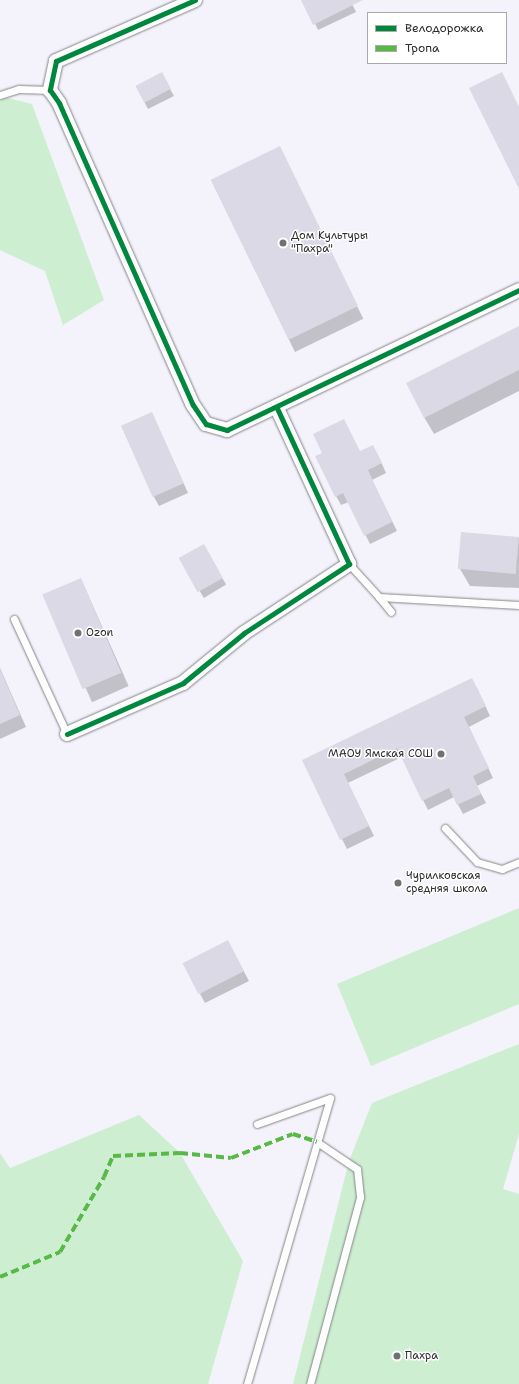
<!DOCTYPE html>
<meta charset="utf-8">
<style>
body{margin:0}
#map{position:relative;width:519px;height:1384px;overflow:hidden;background:#f4f2fa;font-family:"Shantell Sans",sans-serif}
div>[style]{position:absolute}
.green>*{inset:0;background:#ceeed1}
.shadow>*{inset:0;background:#0003;transform-origin:0 0}
.building>*{inset:0;background:#dcd9e6;transform-origin:0 0}
.roads{filter:drop-shadow(0 0 1px #858588) drop-shadow(0 0 1px #858588)}
.lane>*{height:7px;margin:-3.5px;padding:0 3.5px;transform-origin:3.5px;border-radius:3.5px;background:#fdfdfe}
.street>*{height:14px;margin:-7px;padding:0 7px;transform-origin:7px;border-radius:7px;background:#fdfdfe}
.quiet>*{height:4px;margin-top:-2px;transform-origin:0;background:repeating-linear-gradient(90deg,#58b947 0 8px,transparent 0 12px)}
.cycleway>*{height:5px;margin:-2.5px;padding:0 2.5px;transform-origin:2.5px;border-radius:2.5px;background:#00873e}
.dots>*{width:11px;height:11px;translate:-50% -50%;box-sizing:border-box;border:2px solid #fff;border-radius:50%}
span{translate:-50% -50%;white-space:nowrap;text-align:center;line-height:1.15;-webkit-text-stroke:3px #fff;paint-order:stroke}
.poi-label{font-size:11px;color:#2b2b2b}
.left{translate:0 -50%;text-align:left}
.right{translate:-100% -50%;text-align:right}
.legend{position:absolute;left:367px;top:12px;width:140px;height:52px;box-sizing:border-box;background:#fff;border:1px solid #aaa;margin:0;padding:5px 7px;list-style:none;font-size:12px;color:#2b2b2b}
.legend li{display:flex;align-items:center;gap:8px;height:20px}
.legend b{width:20px;border:1px solid #aaa}
</style>
<div id="map">
<div class="green">
<i style="clip-path:polygon(0 96px,32px 104px,104px 300px,63px 325px,45px 271px,0 250px)"></i>
<i style="clip-path:polygon(519px 908px,519px 1004px,371px 1066px,337px 984px)"></i>
<i style="clip-path:polygon(519px 1044px,519px 1134px,503px 1189px,519px 1194px,519px 1384px,293px 1384px,349px 1161px,372px 1103px)"></i>
<i style="clip-path:polygon(139px 1115px,180px 1153px,243px 1261px,208px 1384px,0 1384px,0 1153px,10px 1168px)"></i>
</div>
<div class="shadow">
<i style="clip-path:polygon(304px 0,350px 0,356px 12px,318px 30px)"></i>
<i style="clip-path:polygon(165px 80px,174px 96px,148px 109px,136px 86px)"></i>
<i style="left:280px;top:148px;width:190px;height:76px;rotate:64deg"></i>
<i style="clip-path:polygon(519px 328px,519px 391px,434px 434px,424px 417px)"></i>
<i style="clip-path:polygon(152px 413px,188px 493px,159px 506px,154px 497px)"></i>
<i style="clip-path:polygon(360px 452px,378px 455px,386px 473px,372px 480px,397px 531px,370px 544px,349px 502px,341px 505px,336px 496px)"></i>
<i style="clip-path:polygon(462px 534px,519px 538px,519px 588px,470px 586px,460px 569px)"></i>
<i style="left:203px;top:546px;width:45px;height:26px;rotate:59deg"></i>
<i style="left:81px;top:579px;width:117px;height:40px;rotate:66deg"></i>
<i style="clip-path:polygon(0 668px,26px 727px,0 739px)"></i>
<i style="clip-path:polygon(477px 688px,490px 716px,469px 727px,493px 778px,477px 786px,486px 803px,463px 814px,454px 797px,428px 810px,402px 757px,348px 783px,374px 836px,347px 849px,303px 761px)"></i>
<i style="clip-path:polygon(233px 951px,249px 981px,205px 1003px,200px 994px)"></i>
</div>
<div class="building">
<i style="clip-path:polygon(301px 0,363px 0,313px 25px)"></i>
<i style="left:162px;top:72px;width:19px;height:30px;rotate:62deg"></i>
<i style="clip-path:polygon(502px 72px,519px 107px,519px 189px,469px 88px)"></i>
<i style="left:280px;top:146px;width:178px;height:77px;rotate:64deg"></i>
<i style="clip-path:polygon(519px 326px,519px 370px,424px 418px,406px 383px)"></i>
<i style="left:152px;top:412px;width:78px;height:34px;rotate:66deg"></i>
<i style="clip-path:polygon(344px 419px,360px 451px,373px 445px,382px 463px,368px 470px,392px 522px,364px 536px,343px 493px,335px 497px,315px 456px,322px 453px,313px 434px)"></i>
<i style="left:461px;top:532px;width:58px;height:37px;rotate:5deg"></i>
<i style="left:204px;top:544px;width:39px;height:29px;rotate:61deg"></i>
<i style="left:81px;top:578px;width:103px;height:42px;rotate:67deg"></i>
<i style="clip-path:polygon(0 669px,20px 715px,0 724px)"></i>
<i style="clip-path:polygon(472px 678px,486px 706px,464px 717px,489px 768px,473px 776px,481px 794px,457px 805px,449px 788px,422px 801px,397px 748px,344px 774px,369px 826px,340px 840px,302px 760px)"></i>
<i style="left:228px;top:940px;width:35px;height:51px;rotate:63deg"></i>
</div>
<div class="roads">
<div class="lane">
<i style="left:0;top:95px;width:20px;rotate:-18deg"></i>
<i style="left:19px;top:89px;width:31px;rotate:2deg"></i>
<i style="left:349px;top:564px;width:45px;rotate:47.7deg"></i>
<i style="left:379px;top:597px;width:140px;rotate:3.3deg"></i>
<i style="left:379px;top:597px;width:19px;rotate:51deg"></i>
<i style="left:14px;top:619px;width:127px;rotate:65.3deg"></i>
<i style="left:445px;top:828px;width:47px;rotate:46.7deg"></i>
<i style="left:477px;top:862px;width:26px;rotate:16deg"></i>
<i style="left:502px;top:869px;width:18px;rotate:-22deg"></i>
<i style="left:257px;top:1124px;width:77px;rotate:-19.6deg"></i>
<i style="left:247px;top:1384px;width:298px;rotate:-73.8deg"></i>
<i style="left:310px;top:1384px;width:194px;rotate:-75deg"></i>
<i style="left:360px;top:1197px;width:28px;rotate:-96deg"></i>
<i style="left:357px;top:1169px;width:48px;rotate:-146deg"></i>
</div>
<div class="street">
<i style="left:195px;top:0;width:152px;rotate:156.3deg"></i>
<i style="left:56px;top:61px;width:30px;rotate:102deg"></i>
<i style="left:50px;top:90px;width:16px;rotate:55deg"></i>
<i style="left:59px;top:103px;width:330px;rotate:66.1deg"></i>
<i style="left:193px;top:405px;width:23px;rotate:56deg"></i>
<i style="left:206px;top:424px;width:22px;rotate:16deg"></i>
<i style="left:227px;top:430px;width:324px;rotate:-25.6deg"></i>
<i style="left:67px;top:734px;width:127px;rotate:-23.7deg"></i>
<i style="left:183px;top:683px;width:79px;rotate:-39.3deg"></i>
<i style="left:244px;top:633px;width:126px;rotate:-33.3deg"></i>
<i style="left:349px;top:564px;width:172px;rotate:-114.8deg"></i>
</div>
</div>
<div class="quiet">
<i style="left:0;top:1277px;width:65px;rotate:-22.6deg"></i>
<i style="left:60px;top:1252px;width:87px;rotate:-59.6deg"></i>
<i style="left:104px;top:1177px;width:23px;rotate:-67deg"></i>
<i style="left:113px;top:1156px;width:67px;rotate:-2.6deg"></i>
<i style="left:180px;top:1153px;width:51px;rotate:5.6deg"></i>
<i style="left:231px;top:1158px;width:66px;rotate:-21.2deg"></i>
<i style="left:293px;top:1134px;width:25px;rotate:18deg"></i>
</div>
<div class="cycleway">
<i style="left:195px;top:0;width:152px;rotate:156.3deg"></i>
<i style="left:56px;top:61px;width:30px;rotate:102deg"></i>
<i style="left:50px;top:90px;width:16px;rotate:55deg"></i>
<i style="left:59px;top:103px;width:330px;rotate:66.1deg"></i>
<i style="left:193px;top:405px;width:23px;rotate:56deg"></i>
<i style="left:206px;top:424px;width:22px;rotate:16deg"></i>
<i style="left:227px;top:430px;width:324px;rotate:-25.6deg"></i>
<i style="left:67px;top:734px;width:127px;rotate:-23.7deg"></i>
<i style="left:183px;top:683px;width:79px;rotate:-39.3deg"></i>
<i style="left:244px;top:633px;width:126px;rotate:-33.3deg"></i>
<i style="left:349px;top:564px;width:172px;rotate:-114.8deg"></i>
</div>
<div class="dots">
<i style="left:283px;top:243px;background:#717173"></i>
<i style="left:78px;top:633px;background:#717173"></i>
<i style="left:441px;top:754px;background:#717173"></i>
<i style="left:398px;top:883px;background:#717173"></i>
<i style="left:397px;top:1356px;background:#717173"></i>
</div>
<div class="poi-label">
<span class="left" style="left:291px;top:243px">Дом Культуры<br>"Пахра"</span>
<span class="left" style="left:86px;top:633px">Ozon</span>
<span class="right" style="left:433px;top:754px">МАОУ Ямская СОШ</span>
<span class="left" style="left:406px;top:883px">Чурилковская<br>средняя школа</span>
<span class="left" style="left:405px;top:1356px">Пахра</span>
</div>
<ul class="legend">
<li><b style="height:5px;background:#00873e"></b>Велодорожка</li>
<li><b style="height:5px;background:#58b947"></b>Тропа</li>
</ul>
</div>
